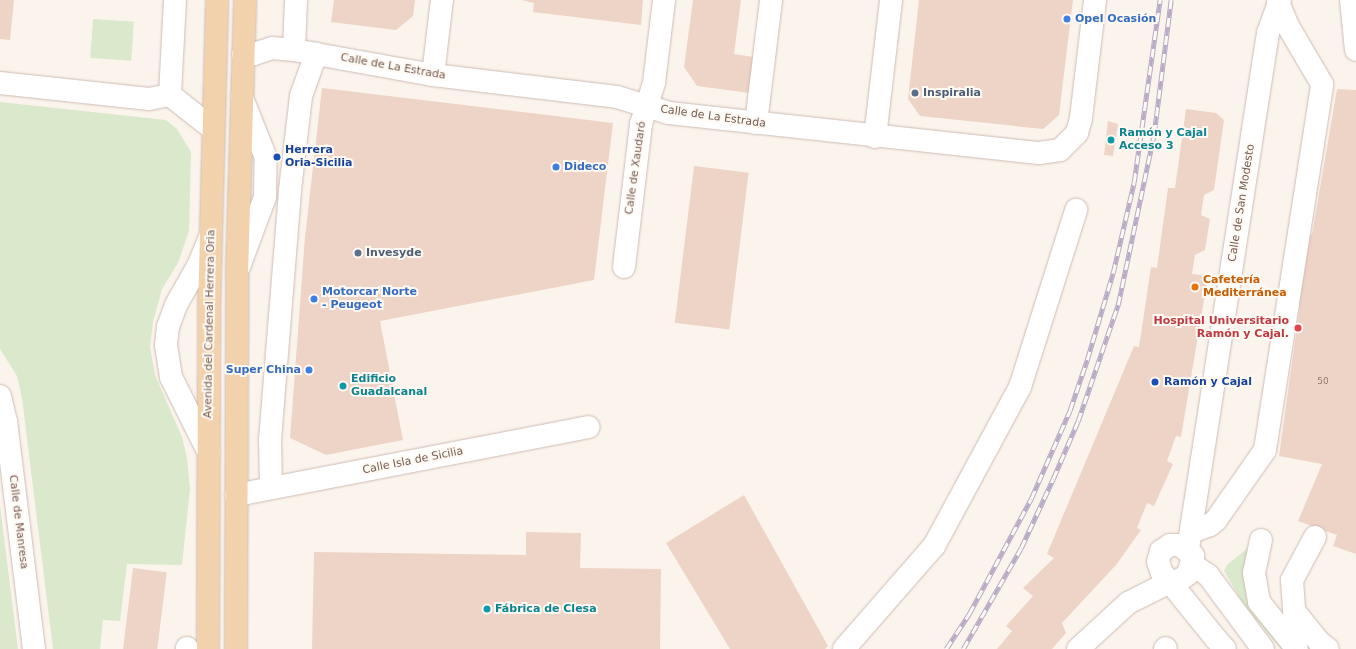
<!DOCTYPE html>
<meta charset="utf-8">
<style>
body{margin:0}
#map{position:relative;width:1356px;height:649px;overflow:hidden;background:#fbf4ed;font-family:"DejaVu Sans",sans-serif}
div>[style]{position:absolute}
.green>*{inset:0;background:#dae8cc;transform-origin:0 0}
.building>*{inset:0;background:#eed3c7;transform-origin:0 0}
.roads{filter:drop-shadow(0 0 1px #cdbcb3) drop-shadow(0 0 1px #cdbcb3)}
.minor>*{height:22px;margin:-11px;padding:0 11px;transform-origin:11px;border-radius:11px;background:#fff}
.major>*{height:22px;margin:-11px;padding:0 11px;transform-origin:11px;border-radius:11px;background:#f2d2ad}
.rail>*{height:4.5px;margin-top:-2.25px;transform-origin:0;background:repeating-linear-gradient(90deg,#fef9f3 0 9px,#b7abc5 0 18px);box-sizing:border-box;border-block:1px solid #b7abc5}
.dots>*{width:11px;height:11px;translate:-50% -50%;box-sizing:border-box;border:2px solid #fef9f3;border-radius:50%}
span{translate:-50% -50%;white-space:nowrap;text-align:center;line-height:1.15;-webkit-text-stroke:4px #fef9f3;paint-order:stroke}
.number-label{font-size:9px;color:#93796e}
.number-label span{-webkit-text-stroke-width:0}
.shop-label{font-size:11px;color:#366cbe;font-weight:700}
.left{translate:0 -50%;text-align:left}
.right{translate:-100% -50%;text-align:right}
.street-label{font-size:11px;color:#755b51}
.service-label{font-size:11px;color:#4e5e75;font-weight:700}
.culture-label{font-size:11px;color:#0d838f;font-weight:700}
.transit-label{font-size:11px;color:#164399;font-weight:700}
.food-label{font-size:11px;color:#c56008;font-weight:700}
.health-label{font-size:11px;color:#be3a42;font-weight:700}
</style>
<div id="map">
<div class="green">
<i style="left:93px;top:19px;width:41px;height:39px;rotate:4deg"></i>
<i style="clip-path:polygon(0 102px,166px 120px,177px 129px,191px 152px,189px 231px,178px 263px,162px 289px,153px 322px,150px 347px,155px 375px,182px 437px,187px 458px,190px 489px,182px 565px,127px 564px,120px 621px,103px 620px,100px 649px,53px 649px,22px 398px,17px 376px,0 349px)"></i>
<i style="clip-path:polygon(0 505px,18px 649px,0 649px)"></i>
<i style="clip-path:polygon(1249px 547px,1253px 606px,1269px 632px,1287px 649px,1281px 649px,1244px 605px,1224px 571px,1227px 565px)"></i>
</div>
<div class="building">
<i style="clip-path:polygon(0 0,14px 0,10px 40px,0 39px)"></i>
<i style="clip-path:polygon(334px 0,415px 0,413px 16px,396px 30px,331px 22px)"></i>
<i style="clip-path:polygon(521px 0,643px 0,641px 25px,533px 12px,534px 3px)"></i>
<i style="clip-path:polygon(693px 0,741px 0,734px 54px,754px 57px,750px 93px,697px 86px,684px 67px)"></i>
<i style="clip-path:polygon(919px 0,1073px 0,1059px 115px,1043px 129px,920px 116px,908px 99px)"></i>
<i style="clip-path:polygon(322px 88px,613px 123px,594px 280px,380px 321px,403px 440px,326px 455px,290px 438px,305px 237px)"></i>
<i style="clip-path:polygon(1337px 89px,1356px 90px,1356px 554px,1333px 546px,1337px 535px,1298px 521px,1322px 464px,1279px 456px,1300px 306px,1277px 302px,1288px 231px,1312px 235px)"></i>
<i style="clip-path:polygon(1186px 109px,1216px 113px,1224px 120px,1214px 190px,1204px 195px,1201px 215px,1210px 219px,1205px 250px,1195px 255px,1192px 274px,1208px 276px,1181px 437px,1176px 436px,1167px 461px,1173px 464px,1154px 506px,1147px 503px,1137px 528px,1141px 530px,1116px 565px,1062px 623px,1066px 633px,1052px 649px,997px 649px,1012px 631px,1006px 626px,1033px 596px,1023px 588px,1054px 558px,1047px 554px,1134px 346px,1139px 347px,1151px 267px,1157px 268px,1168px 188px,1175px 188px)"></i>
<i style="clip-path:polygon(1108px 121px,1118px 124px,1113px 156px,1104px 155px)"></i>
<i style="left:694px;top:166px;width:55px;height:158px;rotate:7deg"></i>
<i style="clip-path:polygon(744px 495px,828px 646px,825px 649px,730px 649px,666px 543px)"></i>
<i style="clip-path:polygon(526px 532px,581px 533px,580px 568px,661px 569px,660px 649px,312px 649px,314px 552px,526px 555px)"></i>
<i style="left:133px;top:568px;width:34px;height:82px;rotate:7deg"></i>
</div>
<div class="roads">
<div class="minor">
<i style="left:1351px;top:0;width:50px;rotate:84.3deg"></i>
<i style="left:294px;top:50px;width:50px;rotate:-87.7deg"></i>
<i style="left:243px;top:54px;width:11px"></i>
<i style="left:254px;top:54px;width:19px;rotate:-18deg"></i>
<i style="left:272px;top:48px;width:22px;rotate:5deg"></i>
<i style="left:294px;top:50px;width:141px;rotate:10.2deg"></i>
<i style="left:433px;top:75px;width:185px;rotate:6.8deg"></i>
<i style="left:617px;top:97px;width:54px;rotate:17.1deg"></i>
<i style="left:669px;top:113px;width:372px;rotate:6.2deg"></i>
<i style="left:1039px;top:153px;width:21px;rotate:-8deg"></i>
<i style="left:1060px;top:150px;width:24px;rotate:-45deg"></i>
<i style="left:1077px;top:133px;width:16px;rotate:-75deg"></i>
<i style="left:1081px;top:118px;width:119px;rotate:-83.2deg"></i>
<i style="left:433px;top:75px;width:76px;rotate:-83.2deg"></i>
<i style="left:0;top:83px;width:150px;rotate:6.1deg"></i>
<i style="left:149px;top:99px;width:21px;rotate:-11deg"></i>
<i style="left:170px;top:95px;width:55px;rotate:38.3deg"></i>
<i style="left:170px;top:95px;width:95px;rotate:-87deg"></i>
<i style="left:756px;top:123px;width:124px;rotate:-83deg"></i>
<i style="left:875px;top:137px;width:138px;rotate:-83.3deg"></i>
<i style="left:239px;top:267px;width:75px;rotate:-69.6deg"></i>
<i style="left:265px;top:197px;width:39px;rotate:-89deg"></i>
<i style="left:266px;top:158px;width:65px;rotate:-111.8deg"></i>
<i style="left:624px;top:267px;width:144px;rotate:-83.2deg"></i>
<i style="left:641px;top:124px;width:43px;rotate:-72.4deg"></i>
<i style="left:654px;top:83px;width:84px;rotate:-83.1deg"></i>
<i style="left:0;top:396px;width:26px;rotate:77deg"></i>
<i style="left:6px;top:421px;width:230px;rotate:83deg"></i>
<i style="left:209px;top:453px;width:85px;rotate:-116.6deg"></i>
<i style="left:171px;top:377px;width:32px;rotate:-99deg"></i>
<i style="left:166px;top:345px;width:18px;rotate:-84deg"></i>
<i style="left:168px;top:327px;width:23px;rotate:-70deg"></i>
<i style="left:176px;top:305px;width:47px;rotate:-60.7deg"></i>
<i style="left:199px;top:264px;width:29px;rotate:-68deg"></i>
<i style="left:271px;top:487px;width:47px;rotate:-91.2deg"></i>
<i style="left:270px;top:440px;width:251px;rotate:-85.4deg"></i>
<i style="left:290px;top:190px;width:95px;rotate:-83.3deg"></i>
<i style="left:301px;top:96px;width:45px;rotate:-70.3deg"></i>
<i style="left:236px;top:495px;width:359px;rotate:-10.9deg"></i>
<i style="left:1191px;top:532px;width:20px;rotate:-20deg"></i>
<i style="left:1210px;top:525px;width:8px;rotate:-40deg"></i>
<i style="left:1216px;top:520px;width:85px;rotate:-55deg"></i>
<i style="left:1265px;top:450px;width:370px;rotate:-81.1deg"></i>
<i style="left:1322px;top:84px;width:67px;rotate:-120.4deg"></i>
<i style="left:1288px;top:26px;width:26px;rotate:-113deg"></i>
<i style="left:1315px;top:537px;width:49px;rotate:118.1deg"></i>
<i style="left:1292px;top:580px;width:31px;rotate:86deg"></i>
<i style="left:1294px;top:611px;width:40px;rotate:51deg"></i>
<i style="left:1319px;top:642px;width:11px;rotate:38deg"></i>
<i style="left:1261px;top:540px;width:34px;rotate:102deg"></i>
<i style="left:1254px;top:573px;width:29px;rotate:80deg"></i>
<i style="left:1259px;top:602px;width:60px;rotate:51deg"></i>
<i style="left:1188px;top:549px;width:522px;rotate:-81.19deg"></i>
<i style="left:1268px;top:33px;width:35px;rotate:-70deg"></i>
<i style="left:1193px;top:565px;width:18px;rotate:34deg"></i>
<i style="left:1208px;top:575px;width:92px;rotate:53.4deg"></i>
<i style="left:187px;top:649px;width:1px;rotate:-90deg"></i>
<i style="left:844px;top:649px;width:137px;rotate:-48.9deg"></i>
<i style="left:934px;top:546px;width:181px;rotate:-61.6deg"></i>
<i style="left:1020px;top:387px;width:186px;rotate:-72.4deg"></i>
<i style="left:1078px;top:649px;width:68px;rotate:-42.6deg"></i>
<i style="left:1128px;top:603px;width:47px;rotate:-26.6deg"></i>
<i style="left:1170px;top:582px;width:10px;rotate:-11deg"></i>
<i style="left:1180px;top:580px;width:10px;rotate:-37deg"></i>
<i style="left:1188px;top:574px;width:19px;rotate:-74deg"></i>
<i style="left:1193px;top:556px;width:17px;rotate:-140deg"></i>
<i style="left:1180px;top:545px;width:10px;rotate:180deg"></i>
<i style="left:1170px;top:545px;width:11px;rotate:146deg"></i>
<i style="left:1161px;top:551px;width:11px;rotate:105deg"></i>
<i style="left:1158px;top:562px;width:12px;rotate:70deg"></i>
<i style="left:1162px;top:573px;width:12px;rotate:48deg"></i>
<i style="left:1170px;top:582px;width:73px;rotate:51.1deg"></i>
<i style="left:1216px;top:639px;width:13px;rotate:48deg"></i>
<i style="left:1165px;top:649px;width:1px;rotate:-45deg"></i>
</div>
<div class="major">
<i style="left:208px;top:649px;width:339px;rotate:-89.8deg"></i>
<i style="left:209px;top:310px;width:310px;rotate:-88.5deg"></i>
<i style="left:236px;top:649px;width:375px;rotate:-89.8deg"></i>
<i style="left:237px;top:274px;width:274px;rotate:-88.3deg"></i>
</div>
</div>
<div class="rail">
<i style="left:946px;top:649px;width:42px;rotate:-56.7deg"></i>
<i style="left:969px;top:614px;width:131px;rotate:-61.7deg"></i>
<i style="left:1031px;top:499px;width:97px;rotate:-66.3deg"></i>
<i style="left:1070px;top:410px;width:53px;rotate:-71.2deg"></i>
<i style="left:1087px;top:360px;width:91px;rotate:-73.4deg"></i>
<i style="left:1113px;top:273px;width:93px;rotate:-77deg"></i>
<i style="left:1134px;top:182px;width:184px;rotate:-81.9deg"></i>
<i style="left:963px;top:649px;width:116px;rotate:-60.1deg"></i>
<i style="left:1021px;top:548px;width:76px;rotate:-65.1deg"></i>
<i style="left:1053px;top:479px;width:63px;rotate:-66.7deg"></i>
<i style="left:1078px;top:421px;width:123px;rotate:-71deg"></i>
<i style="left:1118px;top:305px;width:175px;rotate:-78.1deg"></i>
<i style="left:1154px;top:134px;width:135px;rotate:-82.8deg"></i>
</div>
<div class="dots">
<i style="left:1067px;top:19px;background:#3f7fe0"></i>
<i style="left:915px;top:93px;background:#5c6f8a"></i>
<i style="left:1111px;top:140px;background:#0f9aa8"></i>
<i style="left:277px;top:157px;background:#1a4fb4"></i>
<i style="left:556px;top:167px;background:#3f7fe0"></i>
<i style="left:358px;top:253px;background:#5c6f8a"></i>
<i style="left:1195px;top:287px;background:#e8710a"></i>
<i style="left:314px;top:299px;background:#3f7fe0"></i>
<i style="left:1298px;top:328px;background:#e0444e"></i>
<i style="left:309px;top:370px;background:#3f7fe0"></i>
<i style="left:1155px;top:382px;background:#1a4fb4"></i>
<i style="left:343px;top:386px;background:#0f9aa8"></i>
<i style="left:487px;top:609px;background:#0f9aa8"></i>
</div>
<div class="number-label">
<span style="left:1323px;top:381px">50</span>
</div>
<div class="shop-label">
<span class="left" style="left:1075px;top:19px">Opel Ocasión</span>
<span class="left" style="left:564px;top:167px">Dideco</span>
<span class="left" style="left:322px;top:299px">Motorcar Norte<br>- Peugeot</span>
<span class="right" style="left:301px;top:370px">Super China</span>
</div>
<div class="street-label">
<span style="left:393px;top:67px;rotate:10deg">Calle de La Estrada</span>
<span style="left:713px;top:117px;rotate:8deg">Calle de La Estrada</span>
<span style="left:636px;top:168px;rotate:-82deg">Calle de Xaudaró</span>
<span style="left:1242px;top:203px;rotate:-81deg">Calle de San Modesto</span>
<span style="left:210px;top:324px;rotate:-89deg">Avenida del Cardenal Herrera Oria</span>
<span style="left:413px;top:461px;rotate:-11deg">Calle Isla de Sicilia</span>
<span style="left:18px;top:522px;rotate:83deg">Calle de Manresa</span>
</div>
<div class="service-label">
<span class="left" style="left:923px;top:93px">Inspiralia</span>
<span class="left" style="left:366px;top:253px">Invesyde</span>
</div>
<div class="culture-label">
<span class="left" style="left:1119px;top:140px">Ramón y Cajal<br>Acceso 3</span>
<span class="left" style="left:351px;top:386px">Edificio<br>Guadalcanal</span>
<span class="left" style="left:495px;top:609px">Fábrica de Clesa</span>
</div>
<div class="transit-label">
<span class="left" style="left:285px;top:157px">Herrera<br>Oria-Sicilia</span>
<span class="left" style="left:1164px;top:382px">Ramón y Cajal</span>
</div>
<div class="food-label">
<span class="left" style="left:1203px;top:287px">Cafetería<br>Mediterránea</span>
</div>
<div class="health-label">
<span class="right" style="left:1289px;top:328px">Hospital Universitario<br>Ramón y Cajal.</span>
</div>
</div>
